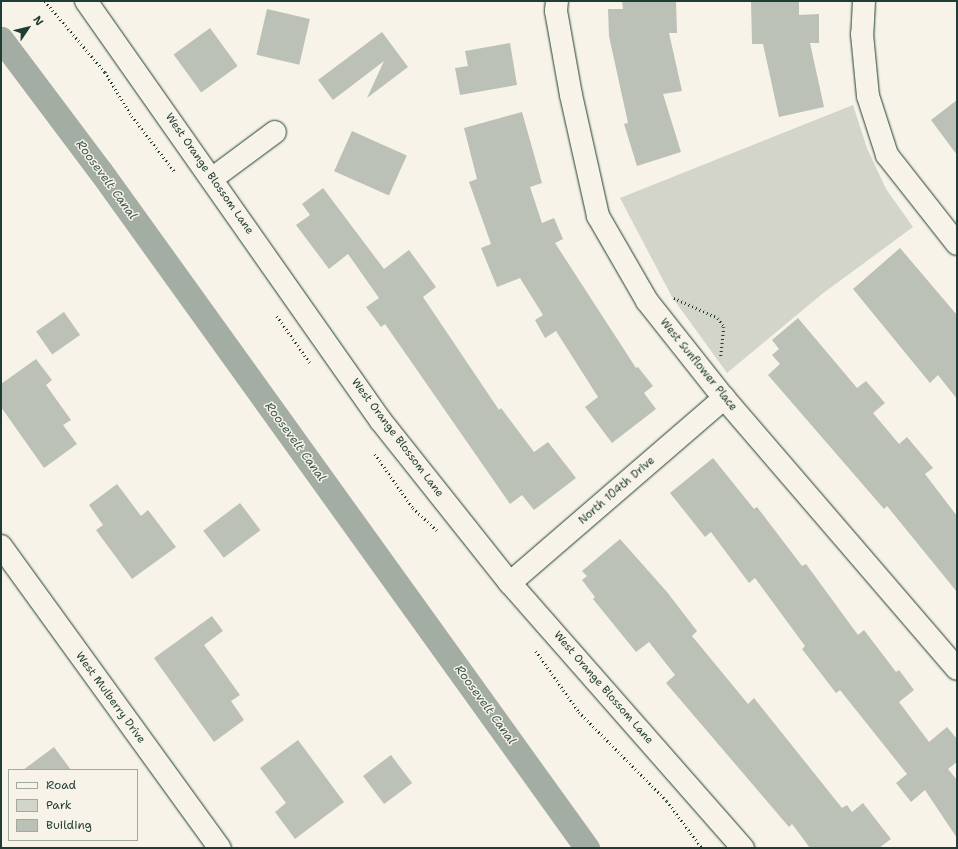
<!DOCTYPE html>
<style>
body{margin:0}
#map{position:relative;width:958px;height:849px;overflow:hidden;background:#f7f3e8;font-family:"Shantell Sans",sans-serif}
div>[style]{position:absolute}
.green>*{inset:0;background:#d3d5ca}
.canal>*{height:25px;margin:-12.5px;padding:0 12.5px;transform-origin:12.5px;border-radius:12.5px;background:#a4ada3}
.building>*{inset:0;background:#bbc1b6;transform-origin:0 0}
.path>*{height:2.5px;margin-top:-1.25px;transform-origin:0;background:repeating-linear-gradient(90deg,#1f3d34 0 1px,transparent 0 4px)}
.roads{filter:drop-shadow(0 0 1px #1f3d34) drop-shadow(0 0 1px #1f3d34)}
.minor>*{height:22px;margin:-11px;padding:0 11px;transform-origin:11px;border-radius:11px;background:#f7f3e8}
span{translate:-50% -50%;white-space:nowrap;text-align:center;line-height:1.15;-webkit-text-stroke:3px #f7f3e8;paint-order:stroke}
.street-label{font-size:11px;color:#1f3d34}
.water-label{font-size:12px;color:#405950;font-style:italic}
.frame{position:absolute;inset:0;border:2px solid #1f3d34;pointer-events:none}
.legend{position:absolute;left:8px;top:769px;width:130px;height:72px;box-sizing:border-box;background:#f7f3e8;border:1px solid #a1aaa0;margin:0;padding:5px 7px;list-style:none;font-size:12px;color:#1f3d34}
.legend li{display:flex;align-items:center;gap:8px;height:20px}
.legend b{width:20px;border:1px solid #a1aaa0}
.north{position:absolute;left:8px;top:8px;width:40px;height:40px;-webkit-text-stroke:3px #f7f3e8;paint-order:stroke;rotate:55deg;font-size:11px;font-weight:700;line-height:16px;text-align:center;color:#1f3d34}
.north::after{content:'';display:block;margin:auto;width:14px;height:18px;background:#1f3d34;clip-path:polygon(50% 0,100% 100%,50% 72%,0 100%)}
</style>
<div id="map">
<div class="green">
<i style="clip-path:polygon(853px 105px,867px 148px,886px 189px,913px 227px,822px 294px,727px 373px,672px 297px,620px 198px)"></i>
</div>
<div class="canal">
<i style="left:1px;top:39px;width:166px;rotate:53.1deg"></i>
<i style="left:101px;top:172px;width:833px;rotate:54.29deg"></i>
</div>
<div class="building">
<i style="clip-path:polygon(622px 1px,676px 1px,677px 33px,669px 33px,682px 91px,663px 94px,681px 152px,637px 166px,624px 124px,628px 123px,609px 36px,608px 9px,623px 9px)"></i>
<i style="clip-path:polygon(751px 1px,799px 1px,799px 15px,819px 14px,819px 43px,810px 43px,824px 107px,779px 117px,763px 44px,752px 44px)"></i>
<i style="left:267px;top:9px;width:44px;height:47px;rotate:13deg"></i>
<i style="left:210px;top:28px;width:47px;height:45px;rotate:54deg"></i>
<i style="clip-path:polygon(382px 32px,408px 67px,367px 98px,384px 61px,333px 100px,318px 80px)"></i>
<i style="clip-path:polygon(510px 43px,517px 85px,460px 95px,455px 68px,468px 66px,465px 51px)"></i>
<i style="clip-path:polygon(957px 100px,957px 155px,931px 120px)"></i>
<i style="clip-path:polygon(522px 112px,542px 183px,530px 187px,542px 223px,554px 218px,563px 239px,555px 243px,636px 368px,638px 367px,653px 386px,644px 393px,656px 409px,612px 443px,585px 407px,598px 397px,556px 331px,545px 338px,535px 320px,543px 315px,520px 278px,497px 287px,481px 248px,491px 244px,469px 182px,477px 179px,464px 128px)"></i>
<i style="left:352px;top:131px;width:60px;height:44px;rotate:24deg"></i>
<i style="clip-path:polygon(323px 188px,384px 269px,409px 250px,436px 287px,423px 297px,499px 410px,501px 408px,534px 452px,548px 442px,576px 478px,534px 510px,522px 495px,510px 504px,385px 324px,381px 327px,366px 307px,379px 298px,348px 254px,329px 269px,296px 225px,310px 215px,302px 204px)"></i>
<i style="clip-path:polygon(900px 248px,957px 315px,957px 399px,938px 375px,930px 383px,853px 289px)"></i>
<i style="left:64px;top:312px;width:28px;height:34px;rotate:55deg"></i>
<i style="clip-path:polygon(798px 318px,857px 388px,866px 381px,885px 403px,873px 413px,899px 444px,907px 437px,933px 468px,925px 474px,957px 516px,957px 592px,887px 506px,884px 509px,768px 375px,780px 364px,772px 355px,779px 349px,772px 340px)"></i>
<i style="clip-path:polygon(36px 359px,52px 380px,46px 385px,71px 420px,63px 425px,77px 444px,44px 468px,1px 407px,1px 384px)"></i>
<i style="clip-path:polygon(713px 458px,754px 509px,757px 507px,802px 566px,806px 564px,858px 635px,864px 630px,896px 672px,899px 670px,914px 690px,899px 702px,929px 742px,947px 727px,957px 739px,957px 762px,948px 769px,957px 780px,957px 838px,925px 790px,911px 802px,896px 783px,907px 774px,840px 690px,836px 693px,802px 649px,805px 646px,755px 578px,749px 583px,711px 532px,705px 537px,670px 493px)"></i>
<i style="clip-path:polygon(117px 484px,141px 516px,148px 510px,176px 547px,132px 579px,96px 530px,103px 525px,89px 505px)"></i>
<i style="left:240px;top:503px;width:34px;height:46px;rotate:53deg"></i>
<i style="clip-path:polygon(620px 539px,667px 592px,697px 631px,692px 636px,748px 704px,754px 698px,842px 808px,847px 805px,852px 812px,863px 803px,891px 839px,879px 848px,810px 848px,792px 824px,789px 827px,666px 683px,675px 675px,649px 642px,636px 652px,593px 599px,595px 597px,582px 580px,587px 576px,582px 571px)"></i>
<i style="clip-path:polygon(212px 616px,223px 631px,204px 645px,240px 695px,231px 701px,244px 720px,214px 742px,154px 658px)"></i>
<i style="clip-path:polygon(298px 740px,344px 802px,295px 839px,275px 812px,286px 803px,260px 768px)"></i>
<i style="clip-path:polygon(54px 747px,71px 770px,23px 770px)"></i>
<i style="left:391px;top:755px;width:35px;height:35px;rotate:53deg"></i>
</div>
<div class="path">
<i style="left:45px;top:1px;width:93px;rotate:49.8deg"></i>
<i style="left:105px;top:72px;width:52px;rotate:58.5deg"></i>
<i style="left:132px;top:116px;width:71px;rotate:52.5deg"></i>
<i style="left:674px;top:298px;width:48px;rotate:24.4deg"></i>
<i style="left:718px;top:318px;width:11px;rotate:56deg"></i>
<i style="left:724px;top:327px;width:31px;rotate:96deg"></i>
<i style="left:277px;top:316px;width:59px;rotate:54.7deg"></i>
<i style="left:375px;top:454px;width:66px;rotate:54.9deg"></i>
<i style="left:413px;top:508px;width:33px;rotate:43deg"></i>
<i style="left:536px;top:651px;width:75px;rotate:54.8deg"></i>
<i style="left:579px;top:712px;width:125px;rotate:45.3deg"></i>
<i style="left:667px;top:801px;width:59px;rotate:53.3deg"></i>
</div>
<div class="roads">
<div class="minor">
<i style="left:86px;top:1px;width:513px;rotate:54.92deg"></i>
<i style="left:381px;top:421px;width:207px;rotate:51.5deg"></i>
<i style="left:510px;top:583px;width:353px;rotate:48.7deg"></i>
<i style="left:557px;top:1px;width:10px;rotate:96deg"></i>
<i style="left:556px;top:11px;width:85px;rotate:79.9deg"></i>
<i style="left:571px;top:95px;width:124px;rotate:77.4deg"></i>
<i style="left:598px;top:216px;width:98px;rotate:60deg"></i>
<i style="left:647px;top:301px;width:124px;rotate:51.6deg"></i>
<i style="left:724px;top:398px;width:357px;rotate:49.3deg"></i>
<i style="left:864px;top:1px;width:33px;rotate:93deg"></i>
<i style="left:862px;top:34px;width:62px;rotate:84.5deg"></i>
<i style="left:868px;top:96px;width:62px;rotate:72.1deg"></i>
<i style="left:887px;top:155px;width:113px;rotate:51.8deg"></i>
<i style="left:213px;top:178px;width:77px;rotate:-36.6deg"></i>
<i style="left:1px;top:546px;width:373px;rotate:54.1deg"></i>
<i style="left:510px;top:583px;width:283px;rotate:-40.8deg"></i>
</div>
</div>
<div class="street-label">
<span style="left:209px;top:174px;rotate:55deg">West Orange Blossom Lane</span>
<span style="left:698px;top:365px;rotate:51deg">West Sunflower Place</span>
<span style="left:397px;top:438px;rotate:53deg">West Orange Blossom Lane</span>
<span style="left:617px;top:491px;rotate:-41deg">North 104th Drive</span>
<span style="left:603px;top:688px;rotate:49deg">West Orange Blossom Lane</span>
<span style="left:110px;top:698px;rotate:54deg">West Mulberry Drive</span>
</div>
<div class="water-label">
<span style="left:106px;top:180px;rotate:54deg">Roosevelt Canal</span>
<span style="left:295px;top:442px;rotate:54deg">Roosevelt Canal</span>
<span style="left:485px;top:705px;rotate:54deg">Roosevelt Canal</span>
</div>
<div class="frame"></div>
<ul class="legend">
<li><b style="height:5px;background:#f7f3e8"></b>Road</li>
<li><b style="height:11px;background:#d3d5ca"></b>Park</li>
<li><b style="height:11px;background:#bbc1b6"></b>Building</li>
</ul>
<div class="north">N</div>
</div>
